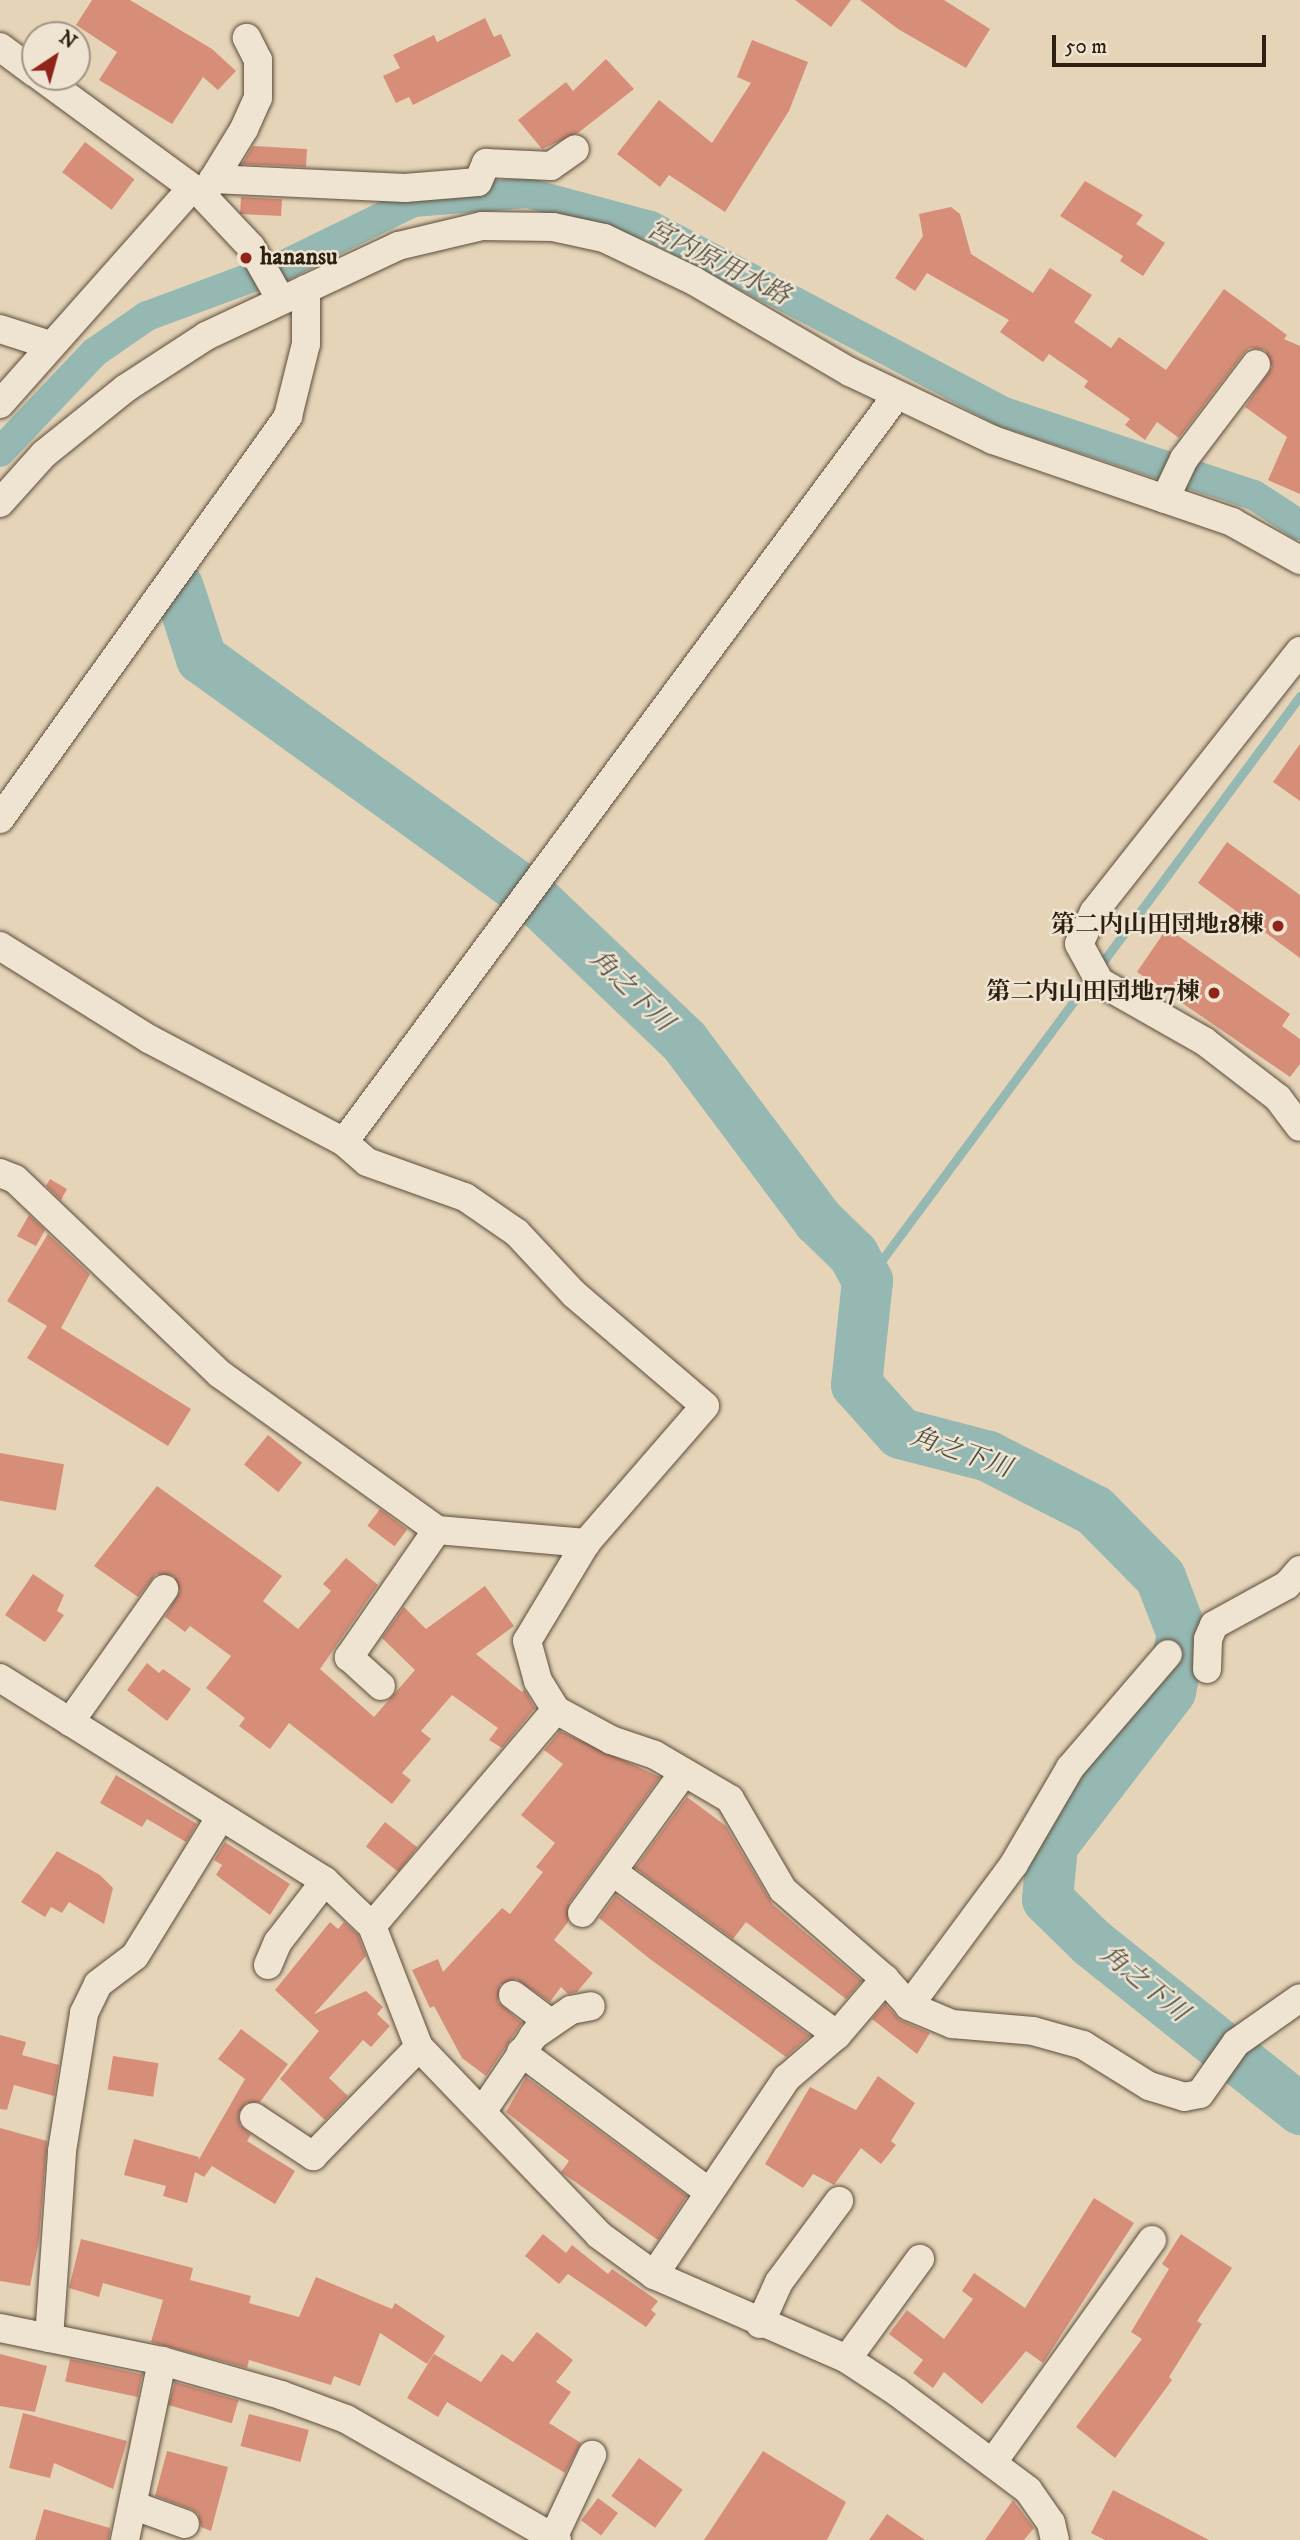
<!DOCTYPE html>
<meta charset="utf-8">
<style>
body{margin:0}
#map{position:relative;width:1300px;height:2540px;overflow:hidden;background:#e6d4b8;font-family:"IM FELL DW Pica","Noto Serif JP",serif}
div>[style]{position:absolute}
.stream>*{height:9px;margin:-4.5px;padding:0 4.5px;transform-origin:4.5px;border-radius:4.5px;background:#96b8b2}
.canal>*{height:30px;margin:-15px;padding:0 15px;transform-origin:15px;border-radius:15px;background:#96b8b2}
.river>*{height:51px;margin:-25.5px;padding:0 25.5px;transform-origin:25.5px;border-radius:25.5px;background:#96b8b2}
.building>*{inset:0;background:#d68e79;transform-origin:0 0}
.roads{filter:drop-shadow(0 0 2px #5c4d3b) drop-shadow(0 0 2px #5c4d3b)}
.minor>*{height:28px;margin:-14px;padding:0 14px;transform-origin:14px;border-radius:14px;background:#efe3d1}
.dots>*{width:19px;height:19px;translate:-50% -50%;box-sizing:border-box;border:4px solid #efe3d1;border-radius:50%}
span{translate:-50% -50%;white-space:nowrap;text-align:center;line-height:1.15;-webkit-text-stroke:5px #efe3d1;paint-order:stroke}
.poi-label{font-size:24px;color:#2e2011;font-weight:700}
.left{translate:0 -50%;text-align:left}
.right{translate:-100% -50%;text-align:right}
.water-label{font-size:26px;color:#4d4e41;font-style:italic}
.north{position:absolute;left:21px;top:21px;width:70px;height:70px;box-sizing:border-box;background:#efe3d1;border:2px solid #a29584;border-radius:50%;rotate:36deg;font-size:19px;font-weight:700;line-height:28px;text-align:center;color:#2e2011}
.north::after{content:'';display:block;margin:auto;width:24px;height:32px;background:#8f2418;clip-path:polygon(50% 0,100% 100%,50% 72%,0 100%)}
.scale{position:absolute;left:1052px;top:35px;width:214px;height:32px;box-sizing:border-box;border:4px solid #2e2011;border-top:0;padding-left:9px;font-size:21px;line-height:24px;white-space:nowrap;color:#2e2011;-webkit-text-stroke:5px #efe3d1;paint-order:stroke}
</style>
<div id="map">
<div class="stream">
<i style="left:867px;top:1280px;width:727px;rotate:-53.45deg"></i>
</div>
<div class="canal">
<i style="left:0;top:452px;width:138px;rotate:-46.5deg"></i>
<i style="left:95px;top:352px;width:63px;rotate:-34.7deg"></i>
<i style="left:147px;top:316px;width:144px;rotate:-20.3deg"></i>
<i style="left:282px;top:266px;width:146px;rotate:-26deg"></i>
<i style="left:413px;top:202px;width:115px;rotate:-4.5deg"></i>
<i style="left:528px;top:193px;width:127px;rotate:15deg"></i>
<i style="left:651px;top:226px;width:399px;rotate:27.8deg"></i>
<i style="left:1004px;top:412px;width:263px;rotate:18.4deg"></i>
<i style="left:1254px;top:495px;width:55px;rotate:33.1deg"></i>
</div>
<div class="river">
<i style="left:178px;top:587px;width:75px;rotate:72.1deg"></i>
<i style="left:201px;top:658px;width:413px;rotate:35.8deg"></i>
<i style="left:536px;top:900px;width:204px;rotate:43.6deg"></i>
<i style="left:684px;top:1041px;width:224px;rotate:53.2deg"></i>
<i style="left:818px;top:1220px;width:49px;rotate:44.2deg"></i>
<i style="left:853px;top:1254px;width:30px;rotate:62deg"></i>
<i style="left:867px;top:1280px;width:105px;rotate:96deg"></i>
<i style="left:856px;top:1384px;width:66px;rotate:48.1deg"></i>
<i style="left:900px;top:1433px;width:91px;rotate:14.6deg"></i>
<i style="left:988px;top:1456px;width:119px;rotate:27deg"></i>
<i style="left:1094px;top:1510px;width:94px;rotate:45.4deg"></i>
<i style="left:1160px;top:1577px;width:61px;rotate:68.9deg"></i>
<i style="left:1182px;top:1634px;width:58px;rotate:101.9deg"></i>
<i style="left:1170px;top:1691px;width:194px;rotate:127.5deg"></i>
<i style="left:1052px;top:1845px;width:54px;rotate:95.3deg"></i>
<i style="left:1047px;top:1899px;width:62px;rotate:44.3deg"></i>
<i style="left:1091px;top:1942px;width:268px;rotate:38.6deg"></i>
</div>
<div class="building">
<i style="clip-path:polygon(92px 0,130px 0,212px 49px,236px 71px,218px 90px,203px 77px,172px 124px,99px 80px,117px 52px,76px 25px)"></i>
<i style="clip-path:polygon(795px 0,851px 0,831px 27px)"></i>
<i style="clip-path:polygon(860px 0,944px 0,990px 29px,966px 68px,898px 29px)"></i>
<i style="clip-path:polygon(485px 18px,494px 37px,501px 34px,511px 56px,413px 105px,409px 97px,396px 103px,383px 76px,400px 68px,393px 55px,434px 35px,437px 42px)"></i>
<i style="clip-path:polygon(752px 40px,808px 62px,789px 111px,725px 212px,669px 175px,660px 187px,617px 154px,659px 100px,712px 143px,751px 83px,737px 77px)"></i>
<i style="clip-path:polygon(606px 59px,634px 89px,578px 133px,542px 149px,518px 120px,566px 82px,573px 91px)"></i>
<i style="left:85px;top:142px;width:62px;height:38px;rotate:37deg"></i>
<i style="clip-path:polygon(253px 146px,307px 149px,306px 167px,242px 164px)"></i>
<i style="clip-path:polygon(1085px 181px,1143px 215px,1136px 224px,1165px 243px,1143px 276px,1120px 261px,1123px 256px,1060px 216px)"></i>
<i style="left:241px;top:197px;width:41px;height:17px;rotate:3deg"></i>
<i style="clip-path:polygon(951px 207px,960px 214px,971px 254px,1033px 293px,1050px 268px,1092px 295px,1074px 322px,1111px 348px,1119px 337px,1166px 370px,1224px 289px,1287px 335px,1284px 339px,1300px 346px,1300px 494px,1268px 480px,1287px 437px,1245px 407px,1272px 367px,1265px 350px,1250px 348px,1243px 354px,1179px 438px,1157px 422px,1145px 440px,1125px 425px,1130px 419px,1084px 387px,1088px 381px,1049px 354px,1043px 362px,1000px 332px,1009px 320px,927px 273px,915px 291px,895px 278px,923px 236px,919px 214px)"></i>
<i style="clip-path:polygon(1300px 744px,1300px 801px,1273px 782px)"></i>
<i style="clip-path:polygon(1227px 842px,1300px 895px,1300px 958px,1198px 883px)"></i>
<i style="clip-path:polygon(1167px 928px,1290px 1014px,1282px 1026px,1300px 1039px,1300px 1064px,1290px 1077px,1137px 972px)"></i>
<i style="clip-path:polygon(50px 1179px,67px 1189px,61px 1200px,46px 1186px)"></i>
<i style="clip-path:polygon(29px 1215px,45px 1230px,36px 1246px,17px 1236px)"></i>
<i style="clip-path:polygon(48px 1234px,90px 1274px,61px 1328px,191px 1409px,168px 1446px,27px 1358px,47px 1326px,7px 1301px)"></i>
<i style="left:268px;top:1435px;width:44px;height:38px;rotate:39deg"></i>
<i style="left:0;top:1453px;width:65px;height:47px;rotate:10deg"></i>
<i style="clip-path:polygon(157px 1486px,282px 1576px,263px 1601px,298px 1629px,331px 1591px,323px 1584px,346px 1558px,378px 1585px,320px 1669px,374px 1717px,415px 1670px,382px 1638px,404px 1607px,426px 1629px,485px 1586px,514px 1626px,476px 1654px,522px 1692px,524px 1689px,535px 1708px,502px 1748px,489px 1740px,498px 1728px,452px 1695px,421px 1731px,431px 1739px,402px 1773px,411px 1780px,392px 1804px,289px 1723px,270px 1749px,239px 1726px,245px 1718px,206px 1688px,231px 1656px,190px 1626px,185px 1632px,165px 1617px,180px 1591px,174px 1576px,156px 1574px,138px 1597px,94px 1566px)"></i>
<i style="left:380px;top:1509px;width:34px;height:21px;rotate:37deg"></i>
<i style="clip-path:polygon(33px 1574px,64px 1595px,57px 1611px,64px 1615px,45px 1642px,5px 1615px)"></i>
<i style="clip-path:polygon(147px 1663px,159px 1673px,163px 1669px,191px 1689px,167px 1721px,127px 1690px)"></i>
<i style="clip-path:polygon(560px 1731px,660px 1777px,569px 1903px,568px 1922px,554px 1940px,593px 1973px,577px 1992px,568px 1994px,561px 1987px,550px 2002px,516px 1979px,500px 1985px,498px 2002px,522px 2023px,486px 2076px,462px 2058px,434px 2006px,430px 2008px,412px 1970px,438px 1959px,443px 1972px,502px 1908px,510px 1914px,543px 1872px,536px 1867px,555px 1843px,521px 1815px,563px 1764px,544px 1750px)"></i>
<i style="clip-path:polygon(116px 1775px,197px 1824px,186px 1842px,147px 1819px,142px 1827px,100px 1803px)"></i>
<i style="clip-path:polygon(687px 1797px,726px 1826px,773px 1905px,862px 1981px,846px 1999px,746px 1922px,733px 1939px,635px 1868px)"></i>
<i style="left:385px;top:1822px;width:41px;height:31px;rotate:38deg"></i>
<i style="clip-path:polygon(225px 1842px,290px 1884px,270px 1915px,216px 1875px,222px 1865px,214px 1860px)"></i>
<i style="clip-path:polygon(57px 1851px,100px 1875px,113px 1888px,104px 1924px,69px 1902px,62px 1913px,51px 1907px,45px 1917px,21px 1902px)"></i>
<i style="clip-path:polygon(616px 1895px,810px 2036px,786px 2057px,650px 1959px,599px 1918px)"></i>
<i style="clip-path:polygon(330px 1922px,338px 1929px,344px 1922px,358px 1935px,366px 1956px,314px 2014px,366px 1991px,383px 2007px,377px 2014px,390px 2026px,371px 2047px,363px 2040px,329px 2078px,348px 2096px,325px 2120px,280px 2079px,319px 2031px,275px 1990px)"></i>
<i style="clip-path:polygon(885px 2004px,900px 2020px,930px 2033px,917px 2054px,872px 2019px)"></i>
<i style="clip-path:polygon(241px 2029px,288px 2064px,260px 2102px,246px 2103px,238px 2115px,240px 2125px,251px 2135px,247px 2141px,295px 2171px,275px 2204px,212px 2166px,204px 2177px,195px 2172px,187px 2203px,163px 2196px,166px 2186px,124px 2175px,134px 2139px,199px 2157px,198px 2161px,245px 2079px,218px 2059px)"></i>
<i style="clip-path:polygon(0 2035px,26px 2042px,22px 2055px,59px 2065px,54px 2096px,14px 2085px,7px 2110px,0 2109px)"></i>
<i style="left:113px;top:2056px;width:46px;height:34px;rotate:9deg"></i>
<i style="clip-path:polygon(878px 2076px,915px 2103px,891px 2141px,896px 2145px,881px 2164px,861px 2148px,834px 2185px,813px 2174px,803px 2188px,765px 2164px,810px 2087px,856px 2110px)"></i>
<i style="clip-path:polygon(526px 2077px,687px 2196px,658px 2240px,561px 2172px,569px 2161px,506px 2112px)"></i>
<i style="clip-path:polygon(0 2128px,47px 2141px,39px 2240px,30px 2286px,0 2281px)"></i>
<i style="clip-path:polygon(1094px 2198px,1134px 2223px,1043px 2363px,1026px 2351px,982px 2404px,944px 2372px,933px 2388px,913px 2373px,923px 2360px,889px 2334px,907px 2310px,944px 2339px,973px 2299px,962px 2291px,974px 2273px,1025px 2308px)"></i>
<i style="clip-path:polygon(543px 2234px,566px 2253px,572px 2245px,608px 2274px,612px 2269px,658px 2301px,651px 2310px,656px 2314px,646px 2327px,568px 2274px,559px 2284px,525px 2256px)"></i>
<i style="clip-path:polygon(1181px 2234px,1232px 2268px,1197px 2321px,1202px 2324px,1169px 2377px,1172px 2380px,1115px 2458px,1076px 2427px,1142px 2339px,1131px 2332px,1169px 2269px,1162px 2264px)"></i>
<i style="clip-path:polygon(81px 2239px,193px 2268px,190px 2280px,251px 2296px,249px 2303px,299px 2317px,316px 2277px,392px 2309px,395px 2303px,445px 2336px,427px 2364px,380px 2333px,360px 2386px,334px 2376px,331px 2385px,249px 2360px,247px 2368px,151px 2342px,163px 2300px,103px 2283px,99px 2297px,69px 2288px)"></i>
<i style="clip-path:polygon(537px 2332px,573px 2360px,556px 2382px,571px 2392px,549px 2423px,581px 2443px,565px 2473px,447px 2402px,438px 2417px,407px 2398px,434px 2354px,481px 2382px,502px 2354px,513px 2362px)"></i>
<i style="clip-path:polygon(0 2354px,47px 2366px,35px 2412px,0 2406px)"></i>
<i style="left:70px;top:2359px;width:74px;height:23px;rotate:12deg"></i>
<i style="left:175px;top:2382px;width:66px;height:24px;rotate:16deg"></i>
<i style="clip-path:polygon(23px 2413px,127px 2441px,113px 2489px,54px 2463px,50px 2478px,9px 2468px)"></i>
<i style="left:249px;top:2414px;width:62px;height:33px;rotate:15deg"></i>
<i style="clip-path:polygon(167px 2451px,228px 2467px,211px 2531px,201px 2527px,198px 2514px,191px 2509px,155px 2496px)"></i>
<i style="clip-path:polygon(763px 2451px,846px 2502px,827px 2540px,704px 2540px)"></i>
<i style="left:639px;top:2458px;width:54px;height:47px;rotate:36deg"></i>
<i style="clip-path:polygon(1113px 2490px,1209px 2540px,1105px 2540px,1091px 2533px)"></i>
<i style="left:598px;top:2498px;width:25px;height:28px;rotate:37deg"></i>
<i style="clip-path:polygon(1013px 2500px,1034px 2528px,1024px 2540px,985px 2540px)"></i>
<i style="clip-path:polygon(44px 2509px,110px 2528px,109px 2540px,35px 2540px)"></i>
<i style="clip-path:polygon(887px 2514px,925px 2540px,869px 2540px)"></i>
</div>
<div class="roads">
<div class="minor">
<i style="left:0;top:47px;width:44px;rotate:36.6deg"></i>
<i style="left:41px;top:77px;width:200px;rotate:36.2deg"></i>
<i style="left:202px;top:195px;width:71px;rotate:46.7deg"></i>
<i style="left:251px;top:247px;width:61px;rotate:60.5deg"></i>
<i style="left:213px;top:179px;width:192px;rotate:2.7deg"></i>
<i style="left:405px;top:188px;width:73px;rotate:-4.7deg"></i>
<i style="left:478px;top:182px;width:21px;rotate:-67deg"></i>
<i style="left:486px;top:163px;width:65px;rotate:2.6deg"></i>
<i style="left:551px;top:166px;width:29px;rotate:-35deg"></i>
<i style="left:206px;top:191px;width:73px;rotate:-58.5deg"></i>
<i style="left:244px;top:129px;width:34px;rotate:-66deg"></i>
<i style="left:258px;top:98px;width:38px;rotate:-90deg"></i>
<i style="left:258px;top:60px;width:25px;rotate:-117deg"></i>
<i style="left:0;top:329px;width:52px;rotate:17.7deg"></i>
<i style="left:0;top:404px;width:288px;rotate:-48.4deg"></i>
<i style="left:1165px;top:499px;width:44px;rotate:-64.6deg"></i>
<i style="left:1184px;top:459px;width:119px;rotate:-52.8deg"></i>
<i style="left:0;top:503px;width:66px;rotate:-48.1deg"></i>
<i style="left:44px;top:454px;width:105px;rotate:-38.8deg"></i>
<i style="left:126px;top:388px;width:95px;rotate:-33deg"></i>
<i style="left:206px;top:336px;width:212px;rotate:-25.1deg"></i>
<i style="left:398px;top:246px;width:86px;rotate:-13.4deg"></i>
<i style="left:482px;top:226px;width:71px;rotate:0.8deg"></i>
<i style="left:553px;top:227px;width:52px;rotate:12.2deg"></i>
<i style="left:604px;top:238px;width:100px;rotate:25.5deg"></i>
<i style="left:694px;top:281px;width:181px;rotate:30.3deg"></i>
<i style="left:850px;top:372px;width:158px;rotate:25.4deg"></i>
<i style="left:993px;top:440px;width:253px;rotate:18.9deg"></i>
<i style="left:1232px;top:522px;width:78px;rotate:29.2deg"></i>
<i style="left:1300px;top:651px;width:333px;rotate:128.3deg"></i>
<i style="left:1094px;top:912px;width:35px;rotate:115deg"></i>
<i style="left:1079px;top:944px;width:43px;rotate:61.1deg"></i>
<i style="left:1100px;top:982px;width:120px;rotate:29.6deg"></i>
<i style="left:1204px;top:1041px;width:93px;rotate:37.6deg"></i>
<i style="left:1278px;top:1098px;width:36px;rotate:53deg"></i>
<i style="left:0;top:819px;width:495px;rotate:-54.4deg"></i>
<i style="left:288px;top:416px;width:74px;rotate:-76deg"></i>
<i style="left:306px;top:344px;width:55px;rotate:-90deg"></i>
<i style="left:0;top:946px;width:176px;rotate:32deg"></i>
<i style="left:149px;top:1039px;width:221px;rotate:27.8deg"></i>
<i style="left:344px;top:1142px;width:30px;rotate:41deg"></i>
<i style="left:367px;top:1162px;width:104px;rotate:19.7deg"></i>
<i style="left:465px;top:1197px;width:63px;rotate:34.7deg"></i>
<i style="left:517px;top:1233px;width:83px;rotate:46.9deg"></i>
<i style="left:574px;top:1294px;width:172px;rotate:40.5deg"></i>
<i style="left:705px;top:1406px;width:181px;rotate:131deg"></i>
<i style="left:586px;top:1543px;width:114px;rotate:121deg"></i>
<i style="left:527px;top:1641px;width:41px;rotate:74.6deg"></i>
<i style="left:538px;top:1681px;width:34px;rotate:58deg"></i>
<i style="left:556px;top:1710px;width:63px;rotate:28.6deg"></i>
<i style="left:611px;top:1740px;width:46px;rotate:18.8deg"></i>
<i style="left:655px;top:1755px;width:87px;rotate:30.4deg"></i>
<i style="left:730px;top:1799px;width:105px;rotate:59.8deg"></i>
<i style="left:783px;top:1890px;width:135px;rotate:41.1deg"></i>
<i style="left:885px;top:1979px;width:36px;rotate:48deg"></i>
<i style="left:909px;top:2006px;width:47px;rotate:22.7deg"></i>
<i style="left:952px;top:2024px;width:81px;rotate:4.9deg"></i>
<i style="left:1033px;top:2031px;width:52px;rotate:15.6deg"></i>
<i style="left:1083px;top:2045px;width:78px;rotate:31.8deg"></i>
<i style="left:1149px;top:2086px;width:37px;rotate:17deg"></i>
<i style="left:1184px;top:2097px;width:16px;rotate:-11deg"></i>
<i style="left:1200px;top:2094px;width:62px;rotate:-54.8deg"></i>
<i style="left:1236px;top:2043px;width:78px;rotate:-35.1deg"></i>
<i style="left:344px;top:1142px;width:929px;rotate:-53.49deg"></i>
<i style="left:0;top:1173px;width:16px;rotate:22deg"></i>
<i style="left:15px;top:1179px;width:283px;rotate:43.6deg"></i>
<i style="left:220px;top:1374px;width:267px;rotate:35.7deg"></i>
<i style="left:437px;top:1530px;width:155px;rotate:124.7deg"></i>
<i style="left:349px;top:1657px;width:43px;rotate:42.2deg"></i>
<i style="left:437px;top:1530px;width:150px;rotate:5deg"></i>
<i style="left:1207px;top:1669px;width:30px;rotate:-88deg"></i>
<i style="left:1208px;top:1639px;width:15px;rotate:-67deg"></i>
<i style="left:1214px;top:1625px;width:83px;rotate:-28.7deg"></i>
<i style="left:1287px;top:1585px;width:20px;rotate:-49deg"></i>
<i style="left:0;top:1678px;width:383px;rotate:32deg"></i>
<i style="left:325px;top:1881px;width:65px;rotate:43.8deg"></i>
<i style="left:372px;top:1926px;width:130px;rotate:68.8deg"></i>
<i style="left:419px;top:2047px;width:260px;rotate:46.2deg"></i>
<i style="left:599px;top:2235px;width:68px;rotate:36deg"></i>
<i style="left:654px;top:2275px;width:210px;rotate:23.5deg"></i>
<i style="left:847px;top:2359px;width:60px;rotate:33.4deg"></i>
<i style="left:897px;top:2392px;width:164px;rotate:36.8deg"></i>
<i style="left:1028px;top:2490px;width:40px;rotate:55.1deg"></i>
<i style="left:1051px;top:2523px;width:17px;rotate:77deg"></i>
<i style="left:70px;top:1722px;width:163px;rotate:-54.7deg"></i>
<i style="left:613px;top:1872px;width:277px;rotate:36deg"></i>
<i style="left:582px;top:1913px;width:170px;rotate:-54.1deg"></i>
<i style="left:372px;top:1926px;width:284px;rotate:-49.6deg"></i>
<i style="left:268px;top:1965px;width:25px;rotate:-67deg"></i>
<i style="left:278px;top:1942px;width:77px;rotate:-52.4deg"></i>
<i style="left:909px;top:2006px;width:177px;rotate:-53.5deg"></i>
<i style="left:1014px;top:1864px;width:111px;rotate:-59.7deg"></i>
<i style="left:1070px;top:1768px;width:150px;rotate:-49.3deg"></i>
<i style="left:533px;top:2036px;width:46px;rotate:-34.4deg"></i>
<i style="left:571px;top:2010px;width:20px;rotate:-11deg"></i>
<i style="left:521px;top:2052px;width:234px;rotate:36.7deg"></i>
<i style="left:482px;top:2112px;width:112px;rotate:-55.9deg"></i>
<i style="left:545px;top:2019px;width:40px;rotate:-143deg"></i>
<i style="left:254px;top:2117px;width:71px;rotate:33.5deg"></i>
<i style="left:313px;top:2156px;width:152px;rotate:-45.8deg"></i>
<i style="left:654px;top:2275px;width:238px;rotate:-56deg"></i>
<i style="left:787px;top:2078px;width:66px;rotate:-40.7deg"></i>
<i style="left:837px;top:2035px;width:74px;rotate:-49.4deg"></i>
<i style="left:760px;top:2324px;width:46px;rotate:-65.7deg"></i>
<i style="left:779px;top:2282px;width:101px;rotate:-53.5deg"></i>
<i style="left:0;top:2328px;width:165px;rotate:11.5deg"></i>
<i style="left:162px;top:2361px;width:124px;rotate:15.9deg"></i>
<i style="left:281px;top:2395px;width:69px;rotate:20.3deg"></i>
<i style="left:346px;top:2419px;width:243px;rotate:29.8deg"></i>
<i style="left:49px;top:2338px;width:187px;rotate:-86deg"></i>
<i style="left:62px;top:2151px;width:140px;rotate:-80.9deg"></i>
<i style="left:84px;top:2013px;width:32px;rotate:-64deg"></i>
<i style="left:98px;top:1984px;width:46px;rotate:-37.1deg"></i>
<i style="left:135px;top:1956px;width:162px;rotate:-58.4deg"></i>
<i style="left:847px;top:2359px;width:124px;rotate:-53.9deg"></i>
<i style="left:993px;top:2462px;width:273px;rotate:-54.4deg"></i>
<i style="left:135px;top:2506px;width:53px;rotate:19.8deg"></i>
<i style="left:553px;top:2538px;width:92px;rotate:-64.8deg"></i>
<i style="left:125px;top:2540px;width:183px;rotate:-78.3deg"></i>
</div>
</div>
<div class="dots">
<i style="left:246px;top:258px;background:#8f2418"></i>
<i style="left:1278px;top:926px;background:#8f2418"></i>
<i style="left:1214px;top:993px;background:#8f2418"></i>
</div>
<div class="poi-label">
<span class="left" style="left:260px;top:258px">hanansu</span>
<span class="right" style="left:1264px;top:926px">第二内山田団地18棟</span>
<span class="right" style="left:1200px;top:993px">第二内山田団地17棟</span>
</div>
<div class="water-label">
<span style="left:718px;top:263px;rotate:27deg">宮内原用水路</span>
<span style="left:631px;top:991px;rotate:44deg">角之下川</span>
<span style="left:961px;top:1453px;rotate:19deg">角之下川</span>
<span style="left:1144px;top:1984px;rotate:39deg">角之下川</span>
</div>
<div class="north">N</div>
<div class="scale">50 m</div>
</div>
